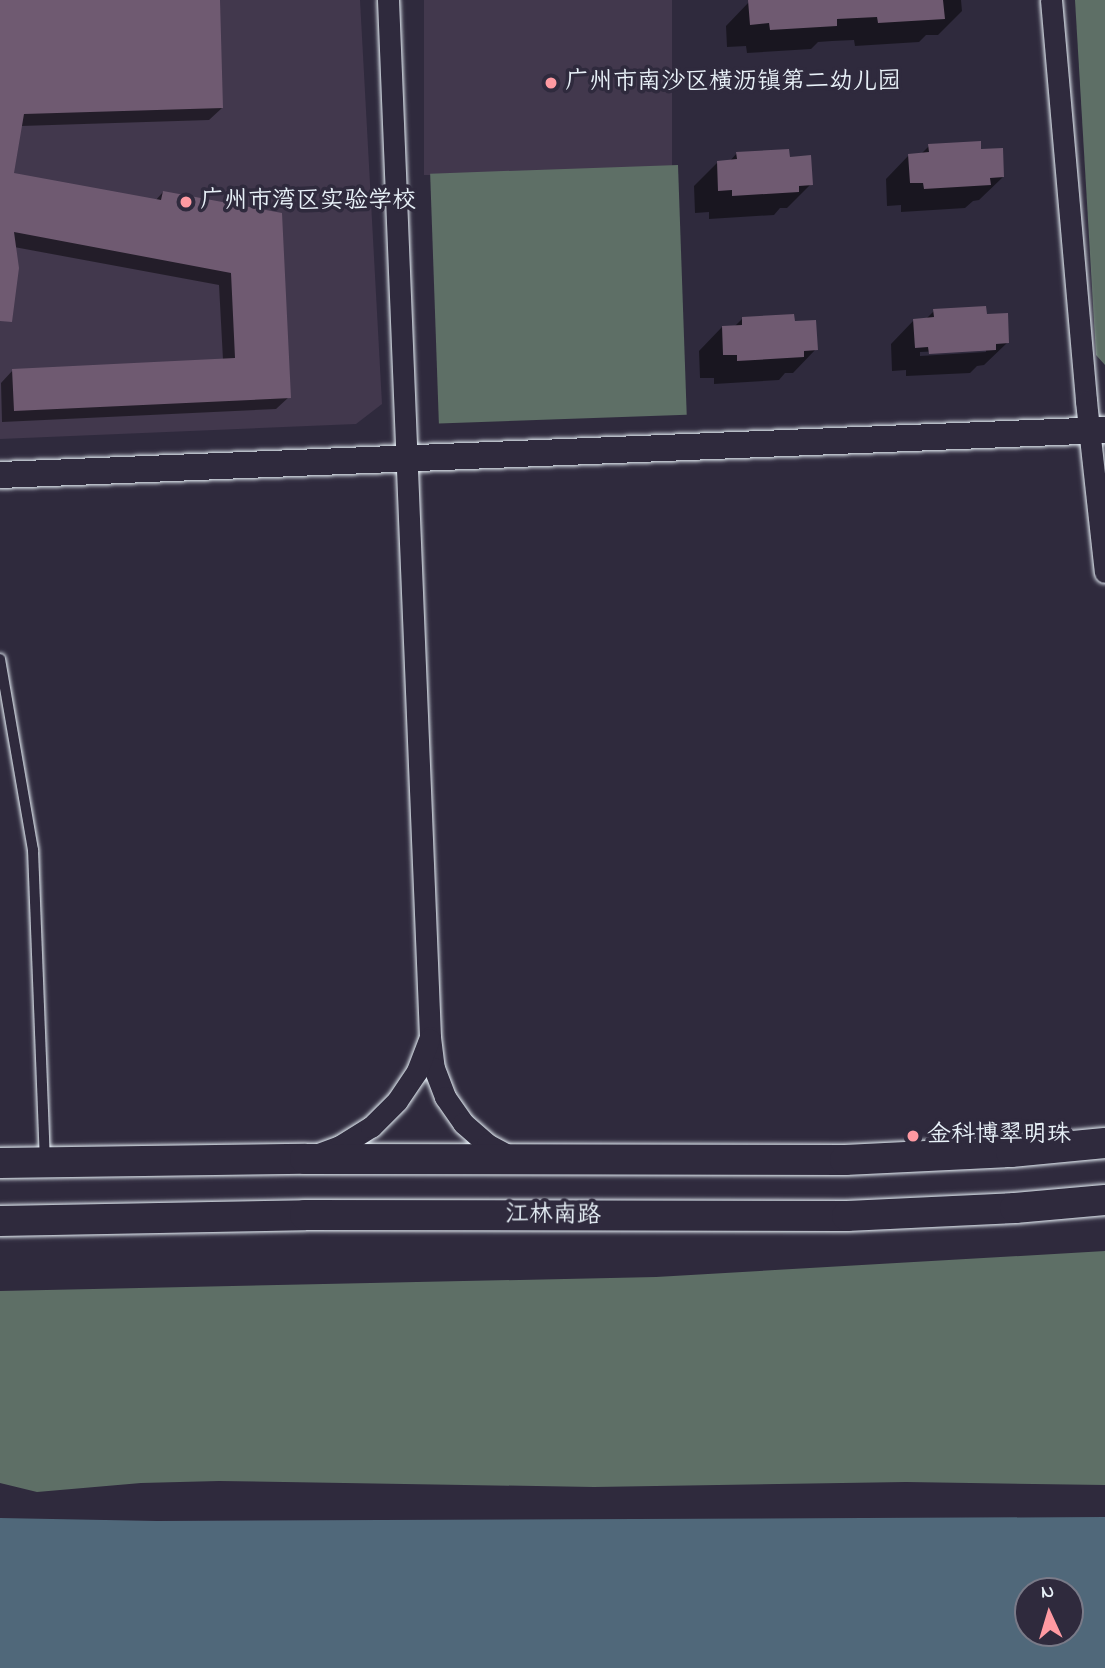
<!DOCTYPE html>
<meta charset="utf-8">
<style>
body{margin:0}
#map{position:relative;width:1105px;height:1668px;overflow:hidden;background:#2f2a3d;font-family:"Indie Flower","LXGW WenKai TC",sans-serif}
div>[style]{position:absolute}
.built>*{inset:0;background:#42384d;transform-origin:0 0}
.green>*{inset:0;background:#5e6f66;transform-origin:0 0}
.water>*{inset:0;background:#50687a}
.shadow>*{inset:0;background:#0007}
.building>*{inset:0;background:#6f5a71}
.roads{filter:drop-shadow(0 0 2px #e8f1f8) drop-shadow(0 0 2px #e8f1f8)}
.service>*{height:10px;margin:-5px;padding:0 5px;transform-origin:5px;border-radius:5px;background:#2f2a3d}
.minor>*{height:21px;margin:-10.5px;padding:0 10.5px;transform-origin:10.5px;border-radius:10.5px;background:#2f2a3d}
.tertiary>*{height:26px;margin:-13px;padding:0 13px;transform-origin:13px;border-radius:13px;background:#2f2a3d}
.secondary>*{height:30px;margin:-15px;padding:0 15px;transform-origin:15px;border-radius:15px;background:#2f2a3d}
.dots>*{width:19px;height:19px;translate:-50% -50%;box-sizing:border-box;border:4px solid #2f2a3d;border-radius:50%}
span{translate:-50% -50%;white-space:nowrap;text-align:center;line-height:1.15;-webkit-text-stroke:7px #2f2a3d;paint-order:stroke}
.poi-label{font-size:24px;color:#e8f1f8}
.left{translate:0 -50%;text-align:left}
.street-label{font-size:24px;color:#e8f1f8}
.north{position:absolute;left:1014px;top:1577px;width:70px;height:70px;box-sizing:border-box;background:#2f2a3d;border:2px solid #797a88;border-radius:50%;rotate:356deg;font-size:19px;font-weight:700;line-height:28px;text-align:center;color:#e8f1f8}
.north::after{content:'';display:block;margin:auto;width:24px;height:32px;background:#ff9aa2;clip-path:polygon(50% 0,100% 100%,50% 72%,0 100%)}
</style>
<div id="map">
<div class="built">
<i style="clip-path:polygon(0 0,360px 0,382px 404px,356px 424px,0 439px)"></i>
<i style="left:424px;top:0;width:248px;height:175px"></i>
</div>
<div class="green">
<i style="clip-path:polygon(1075px 0,1105px 0,1105px 365px,1096px 355px)"></i>
<i style="left:678px;top:165px;width:250px;height:248px;rotate:88deg"></i>
<i style="clip-path:polygon(1105px 1251px,1105px 1485px,906px 1482px,594px 1487px,219px 1481px,141px 1483px,37px 1492px,0 1483px,0 1291px,656px 1277px)"></i>
</div>
<div class="water">
<i style="clip-path:polygon(evenodd,1105px 1517px,1105px 1668px,0 1668px,0 1518px,157px 1521px,1105px 1517px,1028px 1591px,1070px 1591px,1070px 1633px,1028px 1633px,1028px 1591px)"></i>
</div>
<div class="shadow">
<i style="clip-path:polygon(0 0,218px 0,222px 108px,209px 120px,21px 126px,12px 174px,155px 201px,163px 192px,280px 214px,289px 397px,276px 409px,2px 422px,1px 383px,13px 370px,223px 360px,219px 285px,14px 247px,0 307px)"></i>
<i style="clip-path:polygon(757px 0,961px 0,962px 11px,938px 35px,926px 35px,919px 42px,855px 46px,854px 40px,832px 41px,818px 42px,811px 49px,747px 53px,746px 46px,727px 47px,726px 26px,749px 2px)"></i>
<i style="clip-path:polygon(929px 146px,980px 151px,1003px 177px,979px 200px,973px 201px,965px 208px,901px 212px,901px 205px,887px 206px,886px 179px,909px 155px,920px 155px)"></i>
<i style="clip-path:polygon(737px 153px,788px 158px,811px 184px,787px 208px,780px 208px,774px 215px,709px 219px,709px 212px,695px 213px,694px 186px,717px 163px,729px 162px)"></i>
<i style="clip-path:polygon(evenodd,934px 311px,985px 316px,1008px 342px,984px 365px,977px 366px,970px 373px,906px 376px,906px 370px,892px 371px,891px 344px,914px 320px,926px 319px,934px 311px,986px 349px,986px 352px,920px 356px,920px 352px,986px 349px)"></i>
<i style="clip-path:polygon(742px 319px,793px 323px,816px 349px,793px 373px,785px 373px,779px 380px,714px 384px,714px 378px,700px 378px,699px 351px,722px 327px,734px 327px)"></i>
</div>
<div class="building">
<i style="clip-path:polygon(0 0,220px 0,223px 108px,24px 114px,14px 173px,161px 200px,163px 191px,282px 213px,291px 398px,14px 411px,12px 369px,235px 358px,231px 273px,14px 232px,19px 268px,12px 322px,0 321px)"></i>
<i style="clip-path:polygon(748px 0,943px 0,945px 19px,878px 23px,877px 17px,837px 19px,837px 26px,770px 30px,769px 23px,750px 25px)"></i>
<i style="clip-path:polygon(981px 141px,981px 149px,1003px 148px,1004px 177px,990px 178px,991px 185px,924px 189px,923px 183px,910px 183px,908px 154px,929px 152px,928px 144px)"></i>
<i style="clip-path:polygon(789px 149px,790px 157px,811px 155px,813px 185px,799px 186px,799px 192px,732px 196px,732px 190px,718px 191px,717px 161px,737px 159px,736px 152px)"></i>
<i style="clip-path:polygon(986px 306px,987px 314px,1008px 313px,1009px 343px,996px 344px,996px 350px,929px 354px,928px 347px,915px 348px,913px 319px,934px 317px,933px 309px)"></i>
<i style="clip-path:polygon(794px 314px,795px 321px,816px 320px,818px 350px,804px 351px,804px 357px,737px 361px,737px 355px,723px 355px,722px 326px,742px 325px,742px 317px)"></i>
</div>
<div class="roads">
<div class="service">
<i style="left:0;top:659px;width:194px;rotate:80.2deg"></i>
<i style="left:33px;top:850px;width:309px;rotate:87.8deg"></i>
</div>
<div class="minor">
<i style="left:388px;top:0;width:1038px;rotate:87.68deg"></i>
<i style="left:430px;top:1037px;width:31px;rotate:83deg"></i>
<i style="left:434px;top:1068px;width:31px;rotate:69deg"></i>
<i style="left:445px;top:1097px;width:32px;rotate:55deg"></i>
<i style="left:463px;top:1123px;width:32px;rotate:41deg"></i>
<i style="left:487px;top:1144px;width:27px;rotate:28deg"></i>
<i style="left:1051px;top:0;width:403px;rotate:85deg"></i>
<i style="left:1086px;top:401px;width:172px;rotate:83.7deg"></i>
<i style="left:318px;top:1154px;width:23px;rotate:-20deg"></i>
<i style="left:340px;top:1146px;width:36px;rotate:-32deg"></i>
<i style="left:371px;top:1127px;width:37px;rotate:-45deg"></i>
<i style="left:397px;top:1101px;width:36px;rotate:-56deg"></i>
<i style="left:417px;top:1071px;width:34px;rotate:-69deg"></i>
</div>
<div class="tertiary">
<i style="left:0;top:475px;width:1106px;rotate:-2.33deg"></i>
</div>
<div class="secondary">
<i style="left:0;top:1163px;width:305px;rotate:-0.8deg"></i>
<i style="left:305px;top:1159px;width:540px;rotate:0.11deg"></i>
<i style="left:845px;top:1160px;width:166px;rotate:-2.8deg"></i>
<i style="left:1011px;top:1152px;width:94px;rotate:-5.5deg"></i>
<i style="left:0;top:1221px;width:305px;rotate:-1.1deg"></i>
<i style="left:305px;top:1215px;width:542px;rotate:0.11deg"></i>
<i style="left:847px;top:1216px;width:168px;rotate:-2.7deg"></i>
<i style="left:1015px;top:1208px;width:90px;rotate:-5.1deg"></i>
</div>
</div>
<div class="dots">
<i style="left:551px;top:83px;background:#ff9aa2"></i>
<i style="left:186px;top:202px;background:#ff9aa2"></i>
<i style="left:913px;top:1136px;background:#ff9aa2"></i>
</div>
<div class="poi-label">
<span class="left" style="left:565px;top:83px">广州市南沙区横沥镇第二幼儿园</span>
<span class="left" style="left:200px;top:202px">广州市湾区实验学校</span>
<span class="left" style="left:927px;top:1136px">金科博翠明珠</span>
</div>
<div class="street-label">
<span style="left:553px;top:1216px;rotate:1deg">江林南路</span>
</div>
<div class="north">N</div>
</div>
